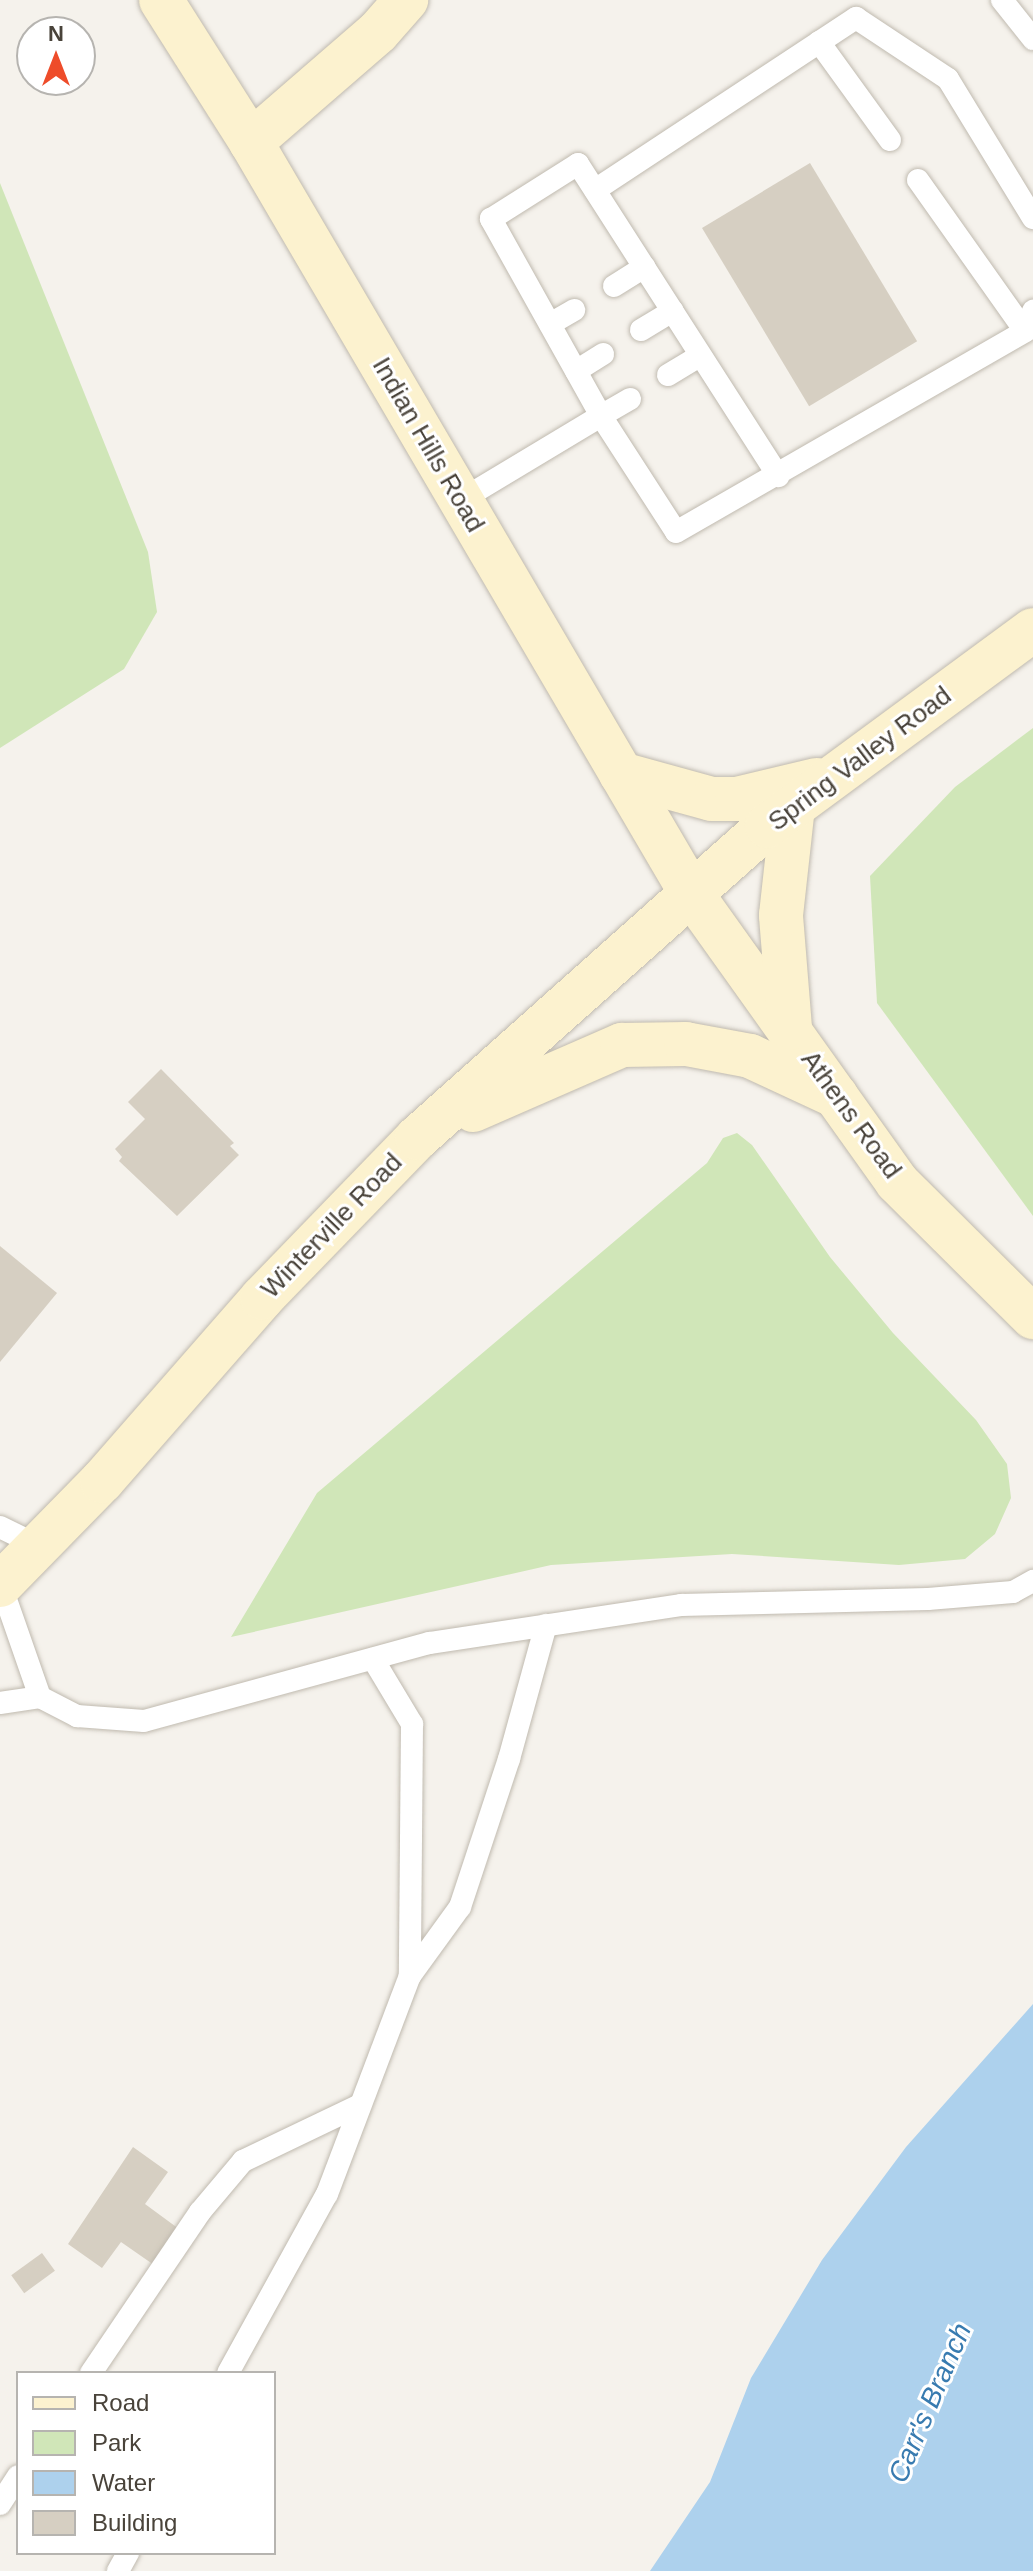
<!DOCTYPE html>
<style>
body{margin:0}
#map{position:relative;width:1033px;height:2571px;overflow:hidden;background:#f5f2ec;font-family:Helvetica,sans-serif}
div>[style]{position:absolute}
.green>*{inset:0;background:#d0e6b8}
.water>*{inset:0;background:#add1ed}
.building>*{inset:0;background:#d6cfc2;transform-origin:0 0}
.roads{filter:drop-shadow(0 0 2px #c0baaf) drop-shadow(0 0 2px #c0baaf)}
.lane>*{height:22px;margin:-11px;padding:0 11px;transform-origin:11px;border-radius:11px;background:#fff}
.secondary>*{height:44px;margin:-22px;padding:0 22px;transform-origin:22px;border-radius:22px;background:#fcf2cf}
span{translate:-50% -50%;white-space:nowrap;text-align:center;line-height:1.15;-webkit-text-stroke:6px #fff;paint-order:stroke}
.street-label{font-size:26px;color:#49433a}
.water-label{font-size:28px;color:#387bb0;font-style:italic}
.legend{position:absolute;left:16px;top:2371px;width:260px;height:184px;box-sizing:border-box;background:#fff;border:2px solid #b6b4b0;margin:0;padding:10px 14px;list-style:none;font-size:24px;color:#49433a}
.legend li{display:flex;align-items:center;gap:16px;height:40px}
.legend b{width:40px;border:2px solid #b6b4b0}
.north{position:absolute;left:16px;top:16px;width:80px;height:80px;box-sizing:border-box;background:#fff;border:2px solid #b6b4b0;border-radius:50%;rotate:0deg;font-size:22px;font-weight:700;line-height:32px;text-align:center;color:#49433a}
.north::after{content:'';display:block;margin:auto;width:28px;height:36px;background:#ee4c2a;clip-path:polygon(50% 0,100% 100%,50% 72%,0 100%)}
</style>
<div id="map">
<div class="green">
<i style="clip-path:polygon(0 183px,148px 552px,157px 612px,124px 669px,0 748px)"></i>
<i style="clip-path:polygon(1033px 728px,1033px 1216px,877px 1003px,870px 876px,955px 787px)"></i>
<i style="clip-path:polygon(737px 1133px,752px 1145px,830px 1257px,893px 1333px,976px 1420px,1007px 1464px,1011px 1498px,995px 1534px,965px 1559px,899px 1565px,732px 1554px,551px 1565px,231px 1637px,317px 1493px,707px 1163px,723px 1138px)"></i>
</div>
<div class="water">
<i style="clip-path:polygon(1033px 2004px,1033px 2571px,650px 2571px,710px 2482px,751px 2378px,822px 2260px,906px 2147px)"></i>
</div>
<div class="building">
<i style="left:810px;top:163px;width:208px;height:126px;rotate:59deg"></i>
<i style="clip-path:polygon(161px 1069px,234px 1143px,230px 1146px,239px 1155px,177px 1216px,119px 1161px,122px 1157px,115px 1149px,145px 1119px,128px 1102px)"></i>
<i style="clip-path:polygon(0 1246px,57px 1293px,0 1362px)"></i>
<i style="clip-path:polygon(133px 2147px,168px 2172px,145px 2204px,179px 2229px,154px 2265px,121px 2242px,102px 2268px,68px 2244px)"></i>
<i style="left:42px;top:2253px;width:22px;height:38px;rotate:54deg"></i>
</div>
<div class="roads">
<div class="lane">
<i style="left:1002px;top:0;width:50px;rotate:51.5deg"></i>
<i style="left:819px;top:42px;width:121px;rotate:54.1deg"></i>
<i style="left:918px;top:180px;width:185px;rotate:54.7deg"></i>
<i style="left:595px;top:190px;width:313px;rotate:-33.4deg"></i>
<i style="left:856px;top:18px;width:110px;rotate:33.5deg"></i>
<i style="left:948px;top:79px;width:163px;rotate:58.6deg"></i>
<i style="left:614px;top:286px;width:36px;rotate:-32deg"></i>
<i style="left:550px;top:324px;width:28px;rotate:-30deg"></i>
<i style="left:641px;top:330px;width:37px;rotate:-31deg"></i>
<i style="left:576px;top:371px;width:32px;rotate:-32deg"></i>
<i style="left:668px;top:375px;width:37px;rotate:-31deg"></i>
<i style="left:630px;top:399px;width:34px;rotate:150deg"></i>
<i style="left:601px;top:416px;width:226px;rotate:-119.2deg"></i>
<i style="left:491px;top:219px;width:103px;rotate:-32.3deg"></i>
<i style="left:578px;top:164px;width:371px;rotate:57.3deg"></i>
<i style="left:461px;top:500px;width:163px;rotate:-31deg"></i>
<i style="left:601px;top:416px;width:138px;rotate:57.1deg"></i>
<i style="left:676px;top:532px;width:403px;rotate:-29.9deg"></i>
<i style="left:1025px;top:331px;width:22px;rotate:-68deg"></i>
<i style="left:0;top:1527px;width:43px;rotate:26deg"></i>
<i style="left:1px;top:1585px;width:119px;rotate:70.8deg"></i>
<i style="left:373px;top:1659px;width:76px;rotate:59deg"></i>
<i style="left:412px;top:1724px;width:252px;rotate:90.5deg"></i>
<i style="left:0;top:1703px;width:40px;rotate:-8.5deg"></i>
<i style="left:40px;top:1697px;width:42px;rotate:27.2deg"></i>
<i style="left:77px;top:1716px;width:67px;rotate:4.3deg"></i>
<i style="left:144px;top:1721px;width:296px;rotate:-15.3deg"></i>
<i style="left:430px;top:1643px;width:254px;rotate:-8.6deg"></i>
<i style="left:681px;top:1605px;width:247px;rotate:-1.4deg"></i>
<i style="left:928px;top:1599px;width:85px;rotate:-4.7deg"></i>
<i style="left:1013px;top:1592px;width:23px;rotate:-29deg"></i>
<i style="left:91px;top:2373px;width:194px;rotate:-55.9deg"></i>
<i style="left:200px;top:2212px;width:67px;rotate:-49.9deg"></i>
<i style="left:243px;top:2161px;width:127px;rotate:-25.6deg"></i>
<i style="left:228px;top:2373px;width:205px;rotate:-61.1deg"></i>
<i style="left:327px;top:2194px;width:233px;rotate:-69.2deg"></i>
<i style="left:410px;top:1976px;width:85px;rotate:-54.1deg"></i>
<i style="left:460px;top:1907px;width:156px;rotate:-71.7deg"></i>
<i style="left:509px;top:1759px;width:139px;rotate:-74.6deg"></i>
<i style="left:0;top:2504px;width:33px;rotate:-57deg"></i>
<i style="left:118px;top:2571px;width:21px;rotate:-61deg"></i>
</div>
<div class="secondary">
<i style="left:161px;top:0;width:168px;rotate:57.6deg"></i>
<i style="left:251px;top:142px;width:870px;rotate:59.63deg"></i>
<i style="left:691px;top:893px;width:355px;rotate:54.5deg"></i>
<i style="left:897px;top:1182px;width:192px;rotate:44.8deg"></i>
<i style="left:251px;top:142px;width:168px;rotate:-40.9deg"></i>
<i style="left:378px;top:32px;width:43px;rotate:-48.8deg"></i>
<i style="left:621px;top:774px;width:94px;rotate:15.4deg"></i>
<i style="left:712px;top:799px;width:25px"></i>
<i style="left:737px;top:799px;width:82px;rotate:-13.4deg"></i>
<i style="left:790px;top:1028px;width:113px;rotate:-94.6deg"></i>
<i style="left:781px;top:915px;width:109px;rotate:-83.7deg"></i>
<i style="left:473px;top:1110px;width:163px;rotate:-23.6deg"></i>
<i style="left:622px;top:1045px;width:64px;rotate:-0.9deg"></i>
<i style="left:686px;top:1044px;width:65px;rotate:10.6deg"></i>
<i style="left:750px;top:1056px;width:95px;rotate:24.9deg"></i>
<i style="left:0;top:1585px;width:146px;rotate:-45.6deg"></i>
<i style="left:102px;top:1481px;width:243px;rotate:-48.8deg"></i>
<i style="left:262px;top:1298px;width:223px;rotate:-45.9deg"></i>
<i style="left:417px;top:1138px;width:469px;rotate:-41.7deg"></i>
<i style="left:767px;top:826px;width:330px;rotate:-36.4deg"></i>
</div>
</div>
<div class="street-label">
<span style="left:428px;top:445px;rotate:60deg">Indian Hills Road</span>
<span style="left:860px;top:759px;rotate:-37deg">Spring Valley Road</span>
<span style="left:851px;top:1115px;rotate:54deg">Athens Road</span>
<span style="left:332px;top:1226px;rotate:-46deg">Winterville Road</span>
</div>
<div class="water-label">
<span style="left:930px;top:2403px;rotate:-67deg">Carr's Branch</span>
</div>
<ul class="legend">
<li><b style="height:10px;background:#fcf2cf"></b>Road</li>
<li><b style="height:22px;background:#d0e6b8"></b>Park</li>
<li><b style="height:22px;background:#add1ed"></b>Water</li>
<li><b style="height:22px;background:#d6cfc2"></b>Building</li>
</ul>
<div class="north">N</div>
</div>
